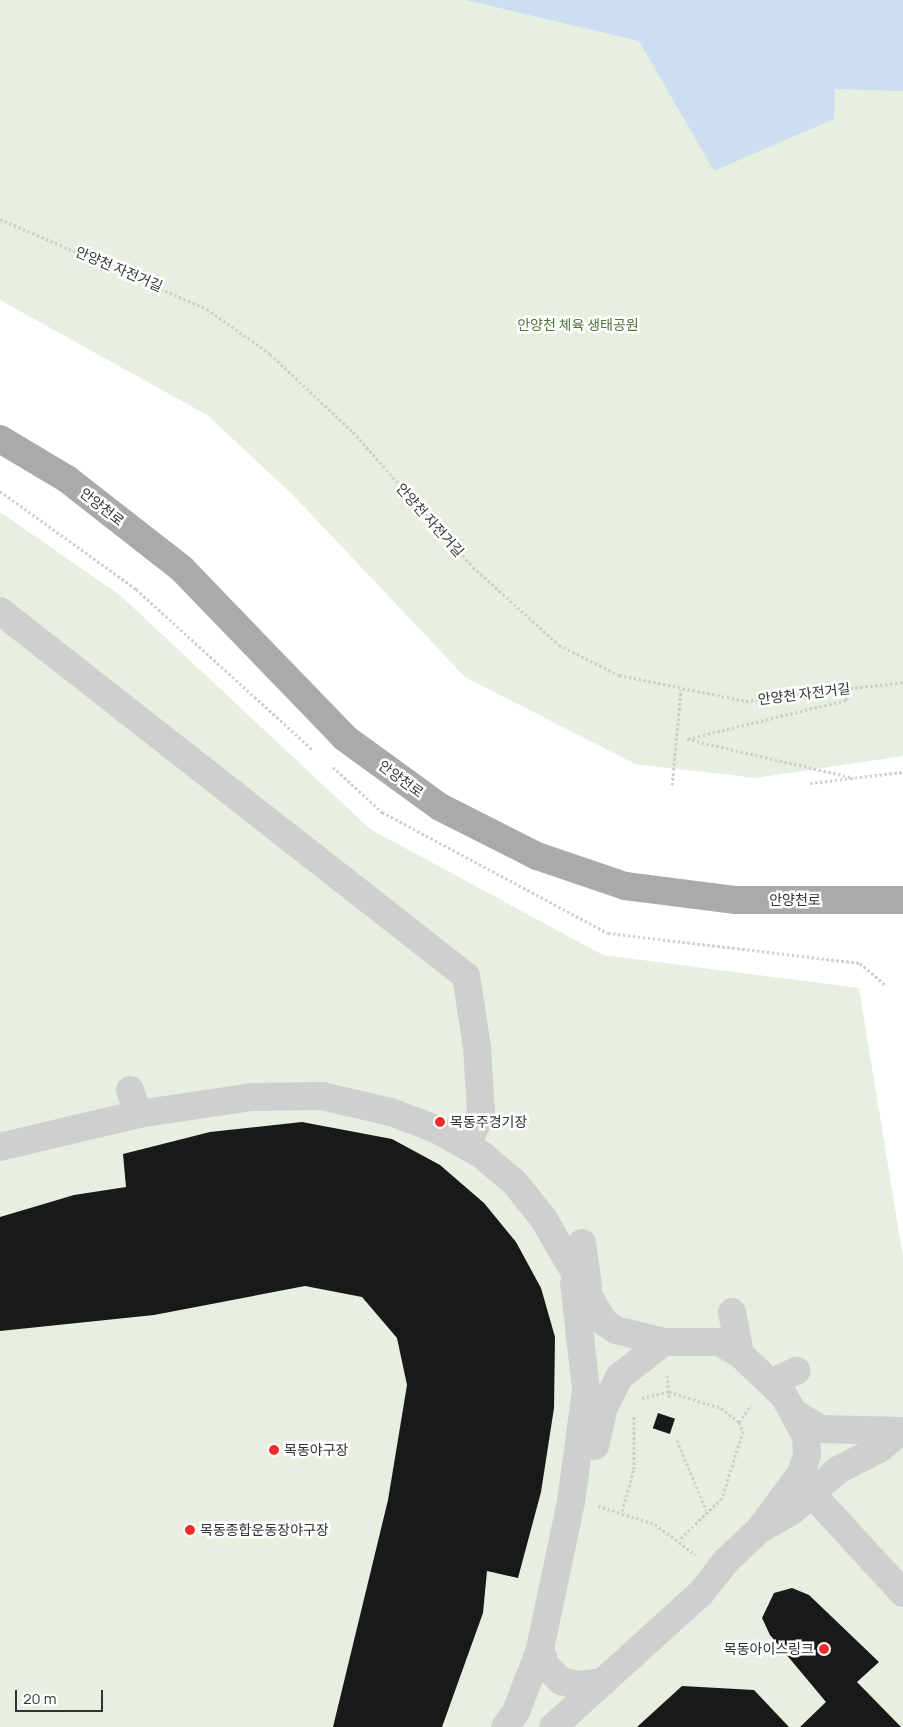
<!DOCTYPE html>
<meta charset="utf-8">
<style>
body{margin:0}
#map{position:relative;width:903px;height:1727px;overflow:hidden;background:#fff;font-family:Manrope,"Noto Sans KR",sans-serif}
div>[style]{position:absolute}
.green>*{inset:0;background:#e7efe0}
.water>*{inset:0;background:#ccdff0}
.building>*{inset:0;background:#191919;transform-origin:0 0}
.path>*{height:3px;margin-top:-1.5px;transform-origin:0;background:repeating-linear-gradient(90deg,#cfcfcf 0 2.5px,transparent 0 5px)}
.minor>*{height:28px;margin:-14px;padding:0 14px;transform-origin:14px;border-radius:14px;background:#cfcfcf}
.major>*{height:28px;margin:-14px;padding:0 14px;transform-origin:14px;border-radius:14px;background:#aaa}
.dots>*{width:14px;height:14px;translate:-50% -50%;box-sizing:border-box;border:2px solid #fff;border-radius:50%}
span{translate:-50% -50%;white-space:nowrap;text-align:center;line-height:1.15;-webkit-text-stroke:5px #fff;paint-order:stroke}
.street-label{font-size:14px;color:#323232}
.park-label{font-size:14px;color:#51723b}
.poi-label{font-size:14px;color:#323232}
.left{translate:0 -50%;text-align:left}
.right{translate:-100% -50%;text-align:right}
.scale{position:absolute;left:15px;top:1690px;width:88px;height:22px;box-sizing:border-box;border:2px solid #323232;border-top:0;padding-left:6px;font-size:15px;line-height:18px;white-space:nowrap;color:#323232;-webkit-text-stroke:4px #fff;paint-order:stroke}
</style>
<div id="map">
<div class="green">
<i style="clip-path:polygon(0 0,903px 0,903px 756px,756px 778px,635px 764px,465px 677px,291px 493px,207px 415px,0 300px)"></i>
<i style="clip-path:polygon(0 512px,121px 596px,370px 829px,603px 955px,859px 988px,903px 1257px,903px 1727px,0 1727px)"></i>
</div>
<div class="water">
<i style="clip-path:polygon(466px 0,903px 0,903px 91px,835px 89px,834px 119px,714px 171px,639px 41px)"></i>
</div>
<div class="building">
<i style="clip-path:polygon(302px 1122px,392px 1139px,440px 1165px,484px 1203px,516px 1242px,541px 1288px,555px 1337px,554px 1408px,541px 1492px,518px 1578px,487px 1571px,483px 1613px,442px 1727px,333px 1727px,388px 1500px,407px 1385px,397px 1338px,362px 1297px,305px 1286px,154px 1315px,0 1331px,0 1217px,74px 1195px,126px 1187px,123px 1154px,210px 1132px)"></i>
<i style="left:658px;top:1413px;width:18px;height:16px;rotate:19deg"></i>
<i style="clip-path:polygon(792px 1588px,809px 1595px,879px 1662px,857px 1682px,901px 1727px,800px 1727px,826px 1702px,770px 1635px,762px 1618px,774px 1593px)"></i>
<i style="clip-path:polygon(682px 1686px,754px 1690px,789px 1727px,637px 1727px)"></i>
</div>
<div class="path">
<i style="left:0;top:219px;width:226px;rotate:23.5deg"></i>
<i style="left:207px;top:309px;width:77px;rotate:35.5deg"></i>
<i style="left:270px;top:354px;width:114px;rotate:43.2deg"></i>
<i style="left:353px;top:432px;width:181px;rotate:48.4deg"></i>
<i style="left:473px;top:567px;width:116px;rotate:42.2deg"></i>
<i style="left:559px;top:645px;width:67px;rotate:26.6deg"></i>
<i style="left:619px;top:675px;width:130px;rotate:11.6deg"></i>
<i style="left:746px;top:701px;width:158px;rotate:-6.9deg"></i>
<i style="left:0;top:491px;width:168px;rotate:35.8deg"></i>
<i style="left:136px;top:589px;width:239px;rotate:42.3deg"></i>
<i style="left:851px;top:688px;width:13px;rotate:113deg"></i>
<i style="left:846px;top:700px;width:164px;rotate:166.2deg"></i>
<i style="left:687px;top:739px;width:171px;rotate:13.1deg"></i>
<i style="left:333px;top:767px;width:67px;rotate:42.6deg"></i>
<i style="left:382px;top:812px;width:256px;rotate:28.2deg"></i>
<i style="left:608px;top:933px;width:254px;rotate:6.8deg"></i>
<i style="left:860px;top:963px;width:35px;rotate:41deg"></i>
<i style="left:810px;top:783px;width:94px;rotate:-6.7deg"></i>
<i style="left:672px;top:785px;width:96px;rotate:-84.6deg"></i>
<i style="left:667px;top:1375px;width:23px;rotate:85deg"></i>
<i style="left:642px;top:1398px;width:28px;rotate:-13deg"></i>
<i style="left:669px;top:1392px;width:54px;rotate:17.1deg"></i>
<i style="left:721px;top:1408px;width:23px;rotate:38deg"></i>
<i style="left:739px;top:1422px;width:10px;rotate:66deg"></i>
<i style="left:743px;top:1431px;width:70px;rotate:107.4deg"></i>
<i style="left:722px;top:1498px;width:60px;rotate:135.7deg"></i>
<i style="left:739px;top:1422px;width:21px;rotate:-55deg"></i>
<i style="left:677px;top:1440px;width:76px;rotate:67.5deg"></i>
<i style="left:598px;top:1506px;width:60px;rotate:17.5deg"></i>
<i style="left:655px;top:1524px;width:51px;rotate:37.1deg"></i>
<i style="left:622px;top:1511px;width:44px;rotate:-74.1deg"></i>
<i style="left:634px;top:1469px;width:55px;rotate:-90deg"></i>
</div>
<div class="minor">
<i style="left:0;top:611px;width:592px;rotate:38.07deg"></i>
<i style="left:466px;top:976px;width:72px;rotate:81.2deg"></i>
<i style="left:477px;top:1047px;width:65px;rotate:86.5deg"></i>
<i style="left:481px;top:1112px;width:37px;rotate:112deg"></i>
<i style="left:130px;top:1090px;width:25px;rotate:72deg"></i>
<i style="left:0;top:1147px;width:142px;rotate:-13.4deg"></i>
<i style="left:138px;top:1114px;width:115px;rotate:-8.5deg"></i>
<i style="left:252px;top:1097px;width:70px;rotate:-0.8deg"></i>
<i style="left:322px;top:1096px;width:71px;rotate:13.1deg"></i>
<i style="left:391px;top:1112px;width:50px;rotate:21deg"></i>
<i style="left:438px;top:1130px;width:51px;rotate:29.6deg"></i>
<i style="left:482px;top:1155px;width:43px;rotate:40.3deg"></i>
<i style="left:515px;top:1183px;width:45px;rotate:51.3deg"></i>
<i style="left:543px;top:1218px;width:121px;rotate:59.6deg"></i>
<i style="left:604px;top:1322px;width:14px;rotate:34deg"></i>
<i style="left:616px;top:1330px;width:49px;rotate:14deg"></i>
<i style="left:664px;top:1342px;width:55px"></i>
<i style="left:719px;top:1342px;width:24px;rotate:30deg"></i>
<i style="left:740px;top:1354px;width:61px;rotate:43.7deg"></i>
<i style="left:784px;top:1396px;width:46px;rotate:61.2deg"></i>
<i style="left:806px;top:1436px;width:18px;rotate:87deg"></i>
<i style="left:807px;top:1454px;width:19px;rotate:106deg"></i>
<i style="left:802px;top:1472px;width:72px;rotate:126.6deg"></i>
<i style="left:582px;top:1243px;width:44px;rotate:82.2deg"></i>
<i style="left:732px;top:1312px;width:43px;rotate:79.2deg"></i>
<i style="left:781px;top:1378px;width:17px;rotate:-25deg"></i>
<i style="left:798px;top:1415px;width:26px;rotate:32deg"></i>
<i style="left:820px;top:1429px;width:83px;rotate:1.4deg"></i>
<i style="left:595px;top:1446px;width:40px;rotate:-77deg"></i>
<i style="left:604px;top:1407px;width:34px;rotate:-63deg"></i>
<i style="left:619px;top:1377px;width:57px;rotate:-37.9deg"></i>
<i style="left:811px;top:1493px;width:136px;rotate:47.4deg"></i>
<i style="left:540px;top:1649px;width:18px;rotate:71deg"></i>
<i style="left:546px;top:1666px;width:21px;rotate:45deg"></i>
<i style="left:561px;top:1681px;width:17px;rotate:13deg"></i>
<i style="left:578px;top:1685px;width:26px;rotate:-7deg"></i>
<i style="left:505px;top:1727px;width:19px;rotate:-54deg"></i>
<i style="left:516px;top:1712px;width:67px;rotate:-69.1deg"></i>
<i style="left:540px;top:1649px;width:150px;rotate:-78.1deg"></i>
<i style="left:571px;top:1502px;width:114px;rotate:-82.4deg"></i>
<i style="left:586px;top:1389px;width:106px;rotate:-96.5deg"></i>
<i style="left:553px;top:1727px;width:200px;rotate:-42.2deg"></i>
<i style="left:701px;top:1593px;width:39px;rotate:-52deg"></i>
<i style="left:725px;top:1562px;width:47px;rotate:-43.3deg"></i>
<i style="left:759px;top:1530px;width:38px;rotate:-30deg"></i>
<i style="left:792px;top:1511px;width:62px;rotate:-41.7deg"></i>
<i style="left:838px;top:1470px;width:46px;rotate:-27.1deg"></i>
<i style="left:879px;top:1449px;width:27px;rotate:-39deg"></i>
</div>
<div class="major">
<i style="left:0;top:439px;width:78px;rotate:30.8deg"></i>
<i style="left:67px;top:479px;width:146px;rotate:38deg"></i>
<i style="left:182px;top:569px;width:235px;rotate:46deg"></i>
<i style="left:345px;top:738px;width:117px;rotate:36deg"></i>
<i style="left:440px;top:807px;width:109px;rotate:26.8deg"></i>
<i style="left:537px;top:856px;width:93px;rotate:18.8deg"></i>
<i style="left:625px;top:886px;width:112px;rotate:7.2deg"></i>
<i style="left:736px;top:900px;width:167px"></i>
</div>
<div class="dots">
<i style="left:440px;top:1122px;background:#f12d2c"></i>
<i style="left:274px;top:1450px;background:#f12d2c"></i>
<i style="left:190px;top:1530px;background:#f12d2c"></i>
<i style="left:824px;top:1649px;background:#f12d2c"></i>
</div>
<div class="street-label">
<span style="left:119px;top:269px;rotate:23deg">안양천 자전거길</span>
<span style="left:102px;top:507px;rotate:38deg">안양천로</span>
<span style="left:430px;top:520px;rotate:48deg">안양천 자전거길</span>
<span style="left:804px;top:694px;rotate:-7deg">안양천 자전거길</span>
<span style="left:401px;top:779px;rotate:36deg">안양천로</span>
<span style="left:795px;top:900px">안양천로</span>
</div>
<div class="park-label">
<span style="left:578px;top:325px">안양천 체육 생태공원</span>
</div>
<div class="poi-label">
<span class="left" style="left:450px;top:1122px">목동주경기장</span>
<span class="left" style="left:284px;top:1450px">목동야구장</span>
<span class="left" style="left:200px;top:1530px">목동종합운동장야구장</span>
<span class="right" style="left:814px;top:1649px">목동아이스링크</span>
</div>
<div class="scale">20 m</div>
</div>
